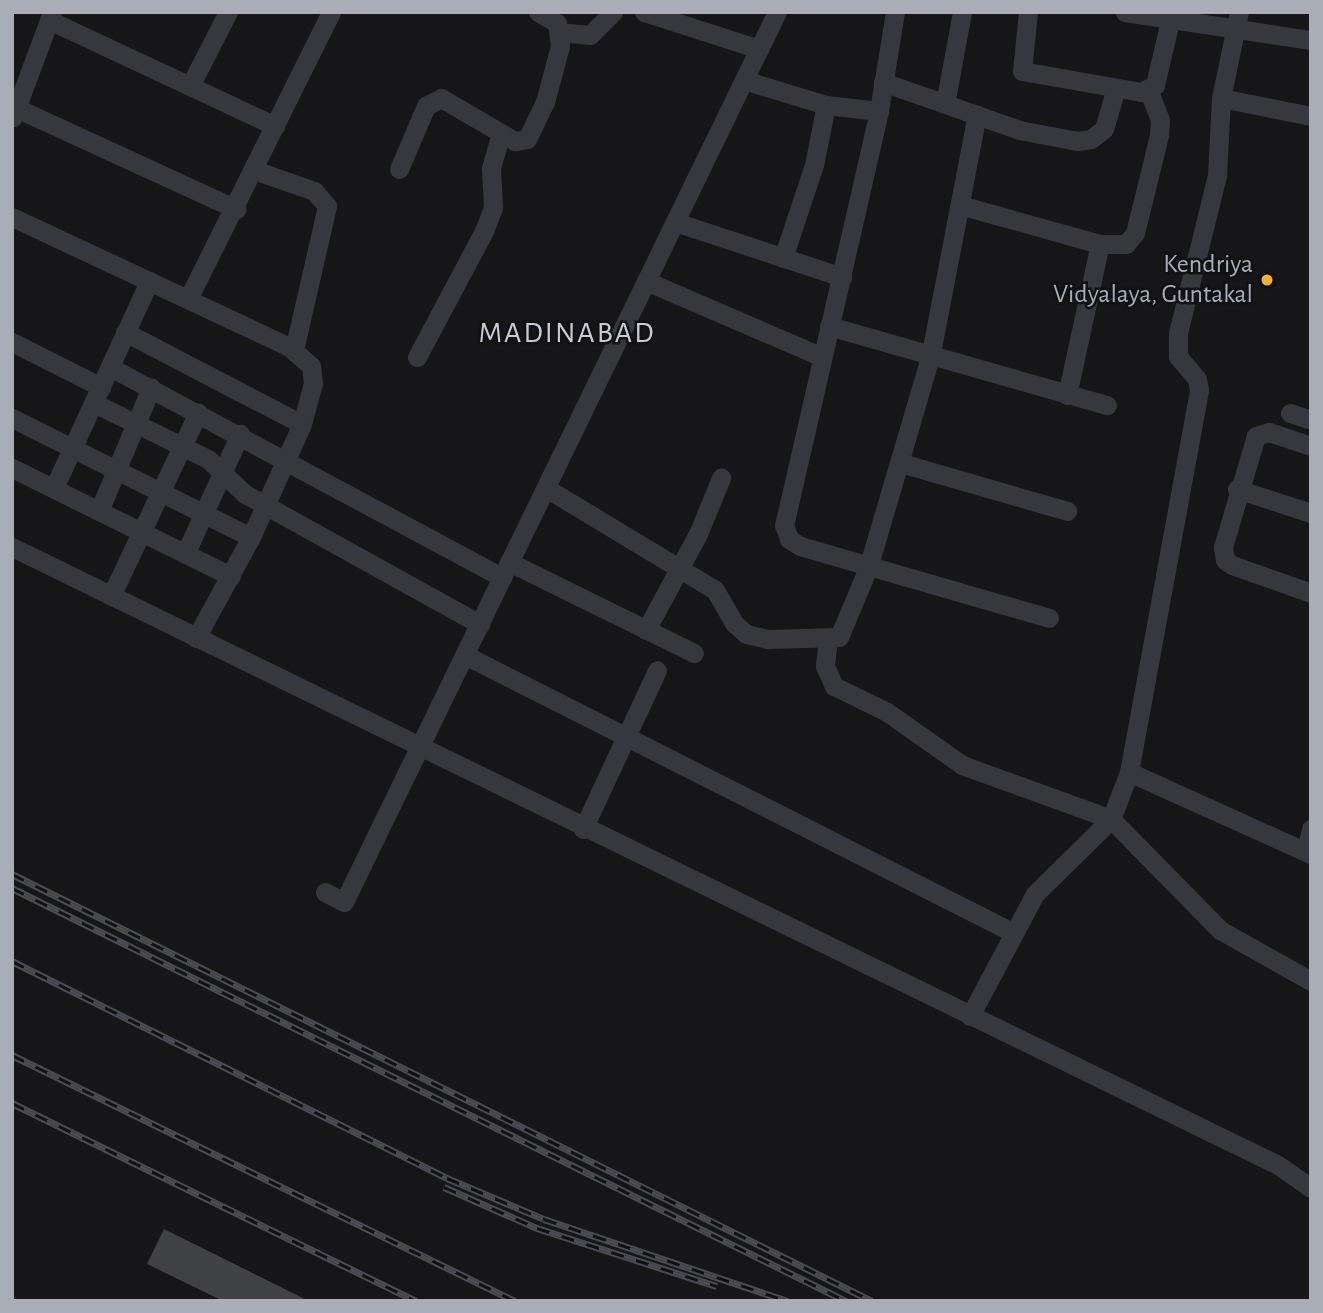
<!DOCTYPE html>
<style>
body{margin:0}
#map{position:relative;width:1323px;height:1313px;overflow:hidden;background:#161618;font-family:"Alegreya Sans",sans-serif}
div>[style]{position:absolute}
.building>*{inset:0;background:#404145}
.minor>*{height:19px;margin:-9.5px;padding:0 9.5px;transform-origin:9.5px;border-radius:9.5px;background:#37383d}
.rail>*{height:7px;margin-top:-3.5px;transform-origin:0;background:repeating-linear-gradient(90deg,#111113 0 13px,#4a4c52 0 26px);box-sizing:border-box;border-block:2px solid #4a4c52}
.dots>*{width:19px;height:19px;translate:-50% -50%;box-sizing:border-box;border:4px solid #111113;border-radius:50%}
span{translate:-50% -50%;white-space:nowrap;text-align:center;line-height:1.15;-webkit-text-stroke:5px #111113;paint-order:stroke}
.poi-label{font-size:26px;color:#a8adb8}
.right{translate:-100% -50%;text-align:right}
.quarter-label{font-size:30px;color:#c9ccd4;letter-spacing:2px}
.frame{position:absolute;inset:0;border:14px solid #a8adb8;pointer-events:none}
</style>
<div id="map">
<div class="building">
<i style="clip-path:polygon(164px 1229px,309px 1301px,223px 1301px,147px 1264px)"></i>
</div>
<div class="minor">
<i style="left:644px;top:12px;width:121px;rotate:17.8deg"></i>
<i style="left:895px;top:12px;width:100px;rotate:99.2deg"></i>
<i style="left:879px;top:111px;width:425px;rotate:102.9deg"></i>
<i style="left:784px;top:525px;width:15px;rotate:70deg"></i>
<i style="left:789px;top:539px;width:13px;rotate:32deg"></i>
<i style="left:800px;top:546px;width:259px;rotate:16.1deg"></i>
<i style="left:1028px;top:12px;width:59px;rotate:95.8deg"></i>
<i style="left:1022px;top:71px;width:121px;rotate:10deg"></i>
<i style="left:1141px;top:92px;width:16px;rotate:-27deg"></i>
<i style="left:1155px;top:85px;width:75px;rotate:-76.9deg"></i>
<i style="left:1125px;top:12px;width:188px;rotate:8.6deg"></i>
<i style="left:49px;top:20px;width:250px;rotate:25.1deg"></i>
<i style="left:560px;top:32px;width:30px;rotate:6deg"></i>
<i style="left:590px;top:35px;width:33px;rotate:-45deg"></i>
<i style="left:744px;top:80px;width:86px;rotate:17deg"></i>
<i style="left:826px;top:105px;width:53px;rotate:6.5deg"></i>
<i style="left:883px;top:82px;width:144px;rotate:19.4deg"></i>
<i style="left:1019px;top:130px;width:59px;rotate:10.7deg"></i>
<i style="left:1077px;top:141px;width:14px;rotate:-8deg"></i>
<i style="left:1091px;top:139px;width:16px;rotate:-38deg"></i>
<i style="left:1104px;top:129px;width:43px;rotate:-73.7deg"></i>
<i style="left:190px;top:86px;width:83px;rotate:-62.8deg"></i>
<i style="left:1221px;top:98px;width:92px;rotate:11.3deg"></i>
<i style="left:945px;top:104px;width:94px;rotate:-79.5deg"></i>
<i style="left:12px;top:106px;width:247px;rotate:24.7deg"></i>
<i style="left:13px;top:117px;width:112px;rotate:-69.6deg"></i>
<i style="left:399px;top:169px;width:69px;rotate:-66.8deg"></i>
<i style="left:426px;top:106px;width:17px;rotate:-28deg"></i>
<i style="left:441px;top:98px;width:86px;rotate:30.2deg"></i>
<i style="left:515px;top:141px;width:12px;rotate:-9deg"></i>
<i style="left:527px;top:139px;width:41px;rotate:-64.1deg"></i>
<i style="left:545px;top:102px;width:58px;rotate:-75deg"></i>
<i style="left:560px;top:46px;width:23px;rotate:-97deg"></i>
<i style="left:557px;top:23px;width:22px;rotate:-150deg"></i>
<i style="left:254px;top:170px;width:64px;rotate:19.3deg"></i>
<i style="left:314px;top:191px;width:20px;rotate:49deg"></i>
<i style="left:327px;top:206px;width:148px;rotate:102.9deg"></i>
<i style="left:960px;top:205px;width:145px;rotate:15.6deg"></i>
<i style="left:1100px;top:244px;width:26px"></i>
<i style="left:1126px;top:244px;width:14px;rotate:-51deg"></i>
<i style="left:1135px;top:233px;width:101px;rotate:-76.2deg"></i>
<i style="left:1159px;top:135px;width:15px;rotate:-86deg"></i>
<i style="left:1160px;top:120px;width:31px;rotate:-111deg"></i>
<i style="left:12px;top:217px;width:305px;rotate:25.1deg"></i>
<i style="left:288px;top:346px;width:30px;rotate:41deg"></i>
<i style="left:311px;top:366px;width:17px;rotate:83deg"></i>
<i style="left:313px;top:383px;width:42px;rotate:105deg"></i>
<i style="left:302px;top:424px;width:124px;rotate:114.3deg"></i>
<i style="left:251px;top:537px;width:115px;rotate:118.6deg"></i>
<i style="left:675px;top:222px;width:176px;rotate:18.2deg"></i>
<i style="left:783px;top:258px;width:98px;rotate:-71.6deg"></i>
<i style="left:814px;top:165px;width:61px;rotate:-78.7deg"></i>
<i style="left:646px;top:281px;width:189px;rotate:23.3deg"></i>
<i style="left:188px;top:299px;width:321px;rotate:-63.5deg"></i>
<i style="left:829px;top:326px;width:289px;rotate:15.9deg"></i>
<i style="left:125px;top:332px;width:199px;rotate:27.5deg"></i>
<i style="left:12px;top:342px;width:100px;rotate:26.8deg"></i>
<i style="left:417px;top:357px;width:143px;rotate:-62deg"></i>
<i style="left:484px;top:231px;width:26px;rotate:-69deg"></i>
<i style="left:493px;top:207px;width:39px;rotate:-93deg"></i>
<i style="left:491px;top:168px;width:36px;rotate:-74deg"></i>
<i style="left:110px;top:367px;width:445px;rotate:28.2deg"></i>
<i style="left:1067px;top:395px;width:155px;rotate:-77.7deg"></i>
<i style="left:94px;top:403px;width:127px;rotate:26.2deg"></i>
<i style="left:208px;top:459px;width:51px;rotate:43.4deg"></i>
<i style="left:245px;top:494px;width:269px;rotate:29deg"></i>
<i style="left:1290px;top:413px;width:22px;rotate:18deg"></i>
<i style="left:12px;top:418px;width:267px;rotate:26.5deg"></i>
<i style="left:1311px;top:446px;width:44px;rotate:-161.6deg"></i>
<i style="left:1269px;top:432px;width:14px;rotate:163deg"></i>
<i style="left:1256px;top:436px;width:116px;rotate:106.6deg"></i>
<i style="left:1223px;top:547px;width:13px;rotate:81deg"></i>
<i style="left:1225px;top:560px;width:9px;rotate:36deg"></i>
<i style="left:1232px;top:565px;width:84px;rotate:19.5deg"></i>
<i style="left:901px;top:463px;width:173px;rotate:16.1deg"></i>
<i style="left:12px;top:468px;width:244px;rotate:26.3deg"></i>
<i style="left:54px;top:488px;width:228px;rotate:-65.3deg"></i>
<i style="left:546px;top:488px;width:197px;rotate:31.1deg"></i>
<i style="left:715px;top:590px;width:39px;rotate:60deg"></i>
<i style="left:735px;top:624px;width:15px;rotate:42deg"></i>
<i style="left:746px;top:634px;width:23px;rotate:13deg"></i>
<i style="left:768px;top:639px;width:71px;rotate:-1.6deg"></i>
<i style="left:839px;top:637px;width:75px;rotate:-67.2deg"></i>
<i style="left:868px;top:568px;width:219px;rotate:-73.6deg"></i>
<i style="left:930px;top:358px;width:248px;rotate:-79.1deg"></i>
<i style="left:1237px;top:489px;width:78px;rotate:18deg"></i>
<i style="left:99px;top:511px;width:134px;rotate:-67.1deg"></i>
<i style="left:12px;top:547px;width:1409px;rotate:26.02deg"></i>
<i style="left:1278px;top:1165px;width:40px;rotate:34.9deg"></i>
<i style="left:186px;top:552px;width:130px;rotate:-65.4deg"></i>
<i style="left:509px;top:562px;width:206px;rotate:26.2deg"></i>
<i style="left:111px;top:596px;width:203px;rotate:-64.6deg"></i>
<i style="left:646px;top:630px;width:109px;rotate:-61.6deg"></i>
<i style="left:698px;top:534px;width:61px;rotate:-67.7deg"></i>
<i style="left:828px;top:640px;width:26px;rotate:97deg"></i>
<i style="left:825px;top:666px;width:22px;rotate:66deg"></i>
<i style="left:834px;top:686px;width:59px;rotate:26.1deg"></i>
<i style="left:887px;top:712px;width:92px;rotate:35.2deg"></i>
<i style="left:962px;top:765px;width:158px;rotate:19.9deg"></i>
<i style="left:1111px;top:819px;width:156px;rotate:45.5deg"></i>
<i style="left:1220px;top:930px;width:104px;rotate:29.3deg"></i>
<i style="left:465px;top:655px;width:613px;rotate:26.86deg"></i>
<i style="left:1129px;top:772px;width:200px;rotate:24.3deg"></i>
<i style="left:583px;top:829px;width:175px;rotate:-65deg"></i>
<i style="left:1306px;top:851px;width:23px;rotate:-77deg"></i>
<i style="left:325px;top:892px;width:21px;rotate:28deg"></i>
<i style="left:344px;top:902px;width:990px;rotate:-64.06deg"></i>
<i style="left:970px;top:1016px;width:138px;rotate:-62deg"></i>
<i style="left:1035px;top:894px;width:107px;rotate:-44.6deg"></i>
<i style="left:1111px;top:819px;width:50px;rotate:-69deg"></i>
<i style="left:1129px;top:772px;width:388px;rotate:-79.6deg"></i>
<i style="left:1199px;top:390px;width:11px;rotate:-100deg"></i>
<i style="left:1197px;top:379px;width:30px;rotate:-130deg"></i>
<i style="left:1178px;top:356px;width:23px;rotate:-90deg"></i>
<i style="left:1178px;top:333px;width:163px;rotate:-76.1deg"></i>
<i style="left:1217px;top:175px;width:77px;rotate:-87deg"></i>
<i style="left:1221px;top:98px;width:88px;rotate:-78.2deg"></i>
</div>
<div class="rail">
<i style="left:12px;top:874px;width:960px;rotate:26.4deg"></i>
<i style="left:12px;top:888px;width:931px;rotate:26.34deg"></i>
<i style="left:12px;top:961px;width:486px;rotate:26.5deg"></i>
<i style="left:447px;top:1178px;width:105px;rotate:22.9deg"></i>
<i style="left:544px;top:1219px;width:257px;rotate:18.6deg"></i>
<i style="left:12px;top:1055px;width:560px;rotate:26.06deg"></i>
<i style="left:12px;top:1103px;width:450px;rotate:26.1deg"></i>
<i style="left:444px;top:1187px;width:102px;rotate:23.8deg"></i>
<i style="left:537px;top:1228px;width:189px;rotate:17.9deg"></i>
</div>
<div class="dots">
<i style="left:1267px;top:280px;background:#f2b134"></i>
</div>
<div class="poi-label">
<span class="right" style="left:1253px;top:280px">Kendriya<br>Vidyalaya, Guntakal</span>
</div>
<div class="quarter-label">
<span style="left:567px;top:333px">MADINABAD</span>
</div>
<div class="frame"></div>
</div>
